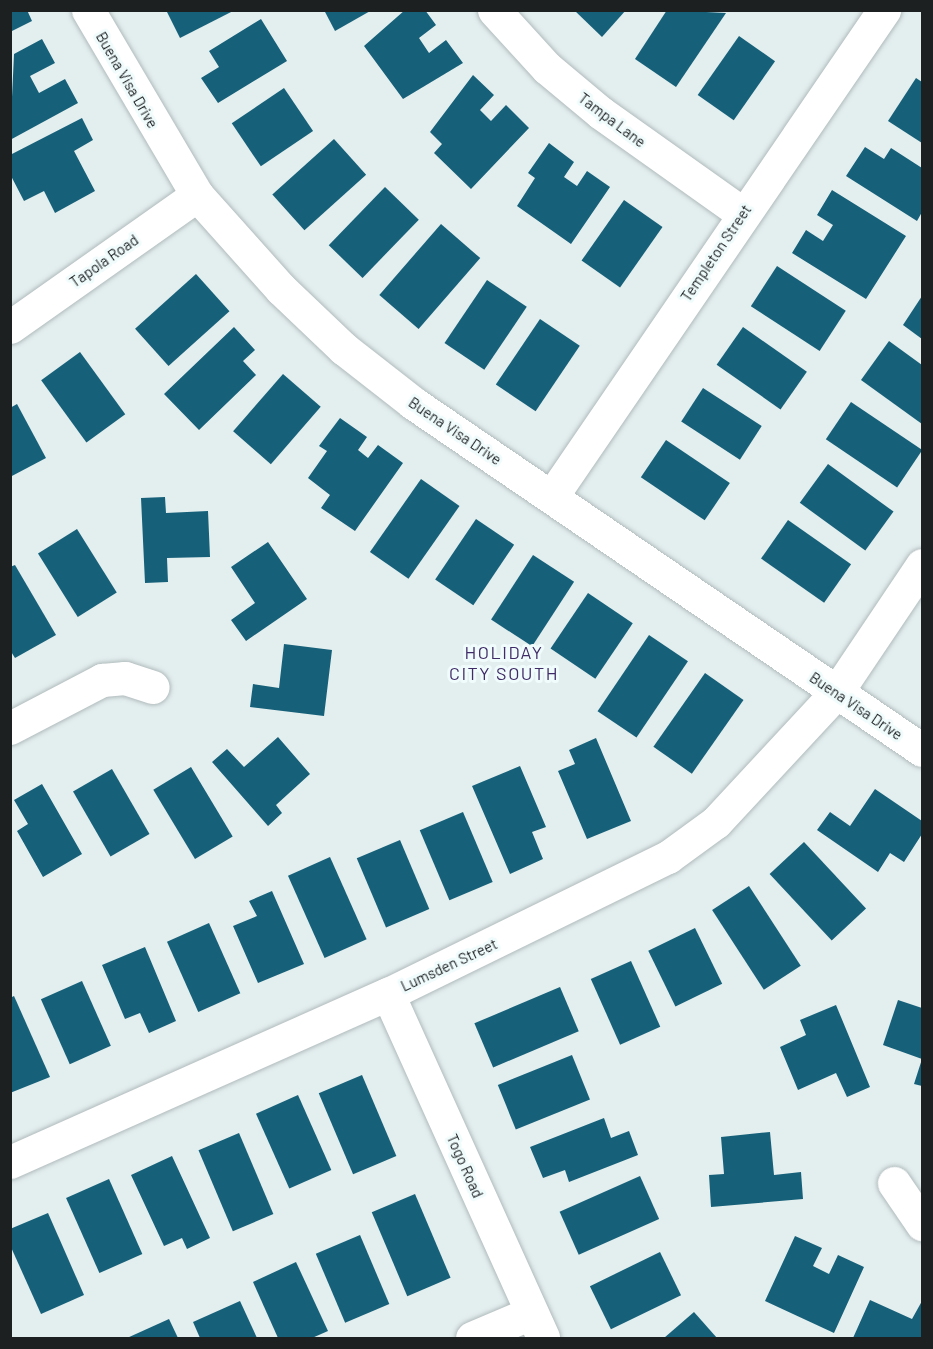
<!DOCTYPE html>
<style>
body{margin:0}
#map{position:relative;width:933px;height:1349px;overflow:hidden;background:#e3eeef;font-family:Barlow,sans-serif}
div>[style]{position:absolute}
.building>*{inset:0;background:#166179;transform-origin:0 0}
.roads{filter:drop-shadow(0 0 2px #b1bbbc) drop-shadow(0 0 2px #b1bbbc)}
.minor>*{height:33px;margin:-16.5px;padding:0 16.5px;transform-origin:16.5px;border-radius:16.5px;background:#fff}
span{translate:-50% -50%;white-space:nowrap;text-align:center;line-height:1.15;-webkit-text-stroke:6px #f0fbfc;paint-order:stroke}
.street-label{font-size:15px;color:#1c2021}
.quarter-label{font-size:18px;color:#3f2b66;letter-spacing:1.5px}
.frame{position:absolute;inset:0;border:12px solid #1c2021;pointer-events:none}
</style>
<div id="map">
<div class="building">
<i style="clip-path:polygon(10px 10px,27px 10px,32px 21px,10px 32px)"></i>
<i style="clip-path:polygon(166px 10px,235px 10px,180px 38px)"></i>
<i style="clip-path:polygon(324px 10px,372px 10px,335px 31px)"></i>
<i style="clip-path:polygon(405px 10px,425px 10px,436px 25px,419px 38px,429px 53px,446px 40px,463px 63px,403px 99px,364px 46px)"></i>
<i style="clip-path:polygon(574px 10px,626px 10px,602px 37px)"></i>
<i style="clip-path:polygon(667px 10px,726px 13px,676px 87px,635px 59px)"></i>
<i style="clip-path:polygon(261px 19px,287px 61px,218px 103px,201px 78px,219px 67px,209px 51px)"></i>
<i style="left:739px;top:36px;width:44px;height:72px;rotate:35deg"></i>
<i style="clip-path:polygon(42px 39px,55px 63px,30px 76px,39px 93px,65px 79px,78px 103px,10px 140px,14px 54px)"></i>
<i style="clip-path:polygon(473px 75px,494px 95px,480px 110px,491px 121px,506px 105px,529px 128px,471px 189px,434px 153px,442px 144px,430px 132px)"></i>
<i style="clip-path:polygon(916px 78px,922px 82px,922px 143px,888px 121px)"></i>
<i style="left:284px;top:88px;width:52px;height:63px;rotate:56deg"></i>
<i style="clip-path:polygon(82px 118px,93px 140px,74px 151px,95px 191px,55px 213px,44px 191px,24px 201px,10px 174px,10px 155px)"></i>
<i style="left:334px;top:139px;width:48px;height:83px;rotate:48deg"></i>
<i style="clip-path:polygon(549px 143px,574px 162px,564px 177px,577px 186px,587px 171px,610px 187px,571px 244px,517px 206px,535px 178px,528px 173px)"></i>
<i style="clip-path:polygon(865px 147px,884px 159px,891px 148px,922px 168px,922px 212px,917px 221px,846px 176px)"></i>
<i style="left:385px;top:187px;width:47px;height:81px;rotate:44deg"></i>
<i style="clip-path:polygon(832px 190px,906px 236px,866px 299px,792px 253px,806px 230px,823px 241px,833px 225px,817px 215px)"></i>
<i style="left:624px;top:200px;width:47px;height:74px;rotate:35deg"></i>
<i style="left:441px;top:224px;width:52px;height:94px;rotate:41deg"></i>
<i style="left:777px;top:266px;width:82px;height:48px;rotate:33deg"></i>
<i style="left:196px;top:274px;width:50px;height:82px;rotate:48deg"></i>
<i style="left:487px;top:280px;width:48px;height:76px;rotate:34deg"></i>
<i style="clip-path:polygon(922px 296px,922px 339px,903px 325px)"></i>
<i style="left:540px;top:319px;width:48px;height:79px;rotate:34deg"></i>
<i style="clip-path:polygon(234px 327px,255px 350px,243px 361px,256px 375px,199px 430px,164px 394px)"></i>
<i style="left:743px;top:327px;width:78px;height:46px;rotate:35deg"></i>
<i style="clip-path:polygon(889px 341px,922px 365px,922px 424px,861px 380px)"></i>
<i style="left:80px;top:352px;width:77px;height:48px;rotate:54deg"></i>
<i style="left:283px;top:374px;width:50px;height:76px;rotate:41deg"></i>
<i style="left:703px;top:388px;width:70px;height:40px;rotate:33deg"></i>
<i style="left:851px;top:402px;width:86px;height:45px;rotate:34deg"></i>
<i style="clip-path:polygon(17px 404px,46px 458px,10px 477px,10px 408px)"></i>
<i style="clip-path:polygon(340px 418px,367px 437px,358px 450px,368px 458px,378px 445px,403px 463px,355px 531px,321px 508px,330px 495px,308px 478px,327px 451px,319px 446px)"></i>
<i style="left:666px;top:440px;width:77px;height:45px;rotate:34deg"></i>
<i style="left:828px;top:464px;width:81px;height:48px;rotate:36deg"></i>
<i style="left:421px;top:479px;width:47px;height:89px;rotate:35deg"></i>
<i style="clip-path:polygon(165px 497px,166px 513px,208px 511px,210px 557px,167px 558px,168px 582px,145px 583px,141px 498px)"></i>
<i style="left:476px;top:519px;width:46px;height:73px;rotate:34deg"></i>
<i style="left:788px;top:520px;width:77px;height:47px;rotate:35deg"></i>
<i style="left:77px;top:529px;width:75px;height:46px;rotate:58deg"></i>
<i style="clip-path:polygon(268px 542px,307px 599px,246px 641px,231px 620px,255px 603px,231px 567px)"></i>
<i style="left:533px;top:555px;width:49px;height:77px;rotate:33deg"></i>
<i style="clip-path:polygon(15px 565px,56px 635px,15px 658px,10px 650px,10px 567px)"></i>
<i style="left:588px;top:593px;width:54px;height:67px;rotate:34deg"></i>
<i style="left:649px;top:635px;width:47px;height:92px;rotate:34deg"></i>
<i style="clip-path:polygon(284px 644px,332px 650px,324px 716px,250px 707px,253px 684px,279px 688px)"></i>
<i style="left:705px;top:673px;width:47px;height:90px;rotate:35deg"></i>
<i style="clip-path:polygon(278px 737px,310px 774px,276px 805px,282px 813px,268px 826px,212px 762px,227px 749px,244px 767px)"></i>
<i style="clip-path:polygon(596px 738px,631px 821px,587px 839px,558px 771px,575px 764px,569px 750px)"></i>
<i style="clip-path:polygon(520px 766px,546px 827px,532px 832px,543px 859px,510px 874px,472px 786px)"></i>
<i style="left:191px;top:767px;width:81px;height:44px;rotate:59deg"></i>
<i style="left:112px;top:769px;width:75px;height:45px;rotate:60deg"></i>
<i style="clip-path:polygon(42px 784px,82px 854px,43px 877px,17px 831px,28px 824px,14px 800px)"></i>
<i style="clip-path:polygon(875px 789px,922px 821px,922px 834px,904px 862px,890px 853px,878px 872px,817px 830px,830px 812px,850px 826px)"></i>
<i style="left:463px;top:812px;width:76px;height:47px;rotate:67deg"></i>
<i style="left:400px;top:840px;width:75px;height:47px;rotate:67deg"></i>
<i style="left:804px;top:842px;width:91px;height:47px;rotate:47deg"></i>
<i style="left:330px;top:857px;width:90px;height:46px;rotate:66deg"></i>
<i style="left:749px;top:886px;width:95px;height:44px;rotate:57deg"></i>
<i style="clip-path:polygon(272px 891px,304px 964px,258px 983px,233px 926px,257px 916px,249px 901px)"></i>
<i style="left:209px;top:923px;width:77px;height:46px;rotate:66deg"></i>
<i style="left:695px;top:928px;width:62px;height:52px;rotate:64deg"></i>
<i style="clip-path:polygon(145px 947px,176px 1021px,149px 1033px,140px 1013px,125px 1019px,102px 965px)"></i>
<i style="left:631px;top:961px;width:72px;height:44px;rotate:66deg"></i>
<i style="left:82px;top:981px;width:71px;height:45px;rotate:66deg"></i>
<i style="left:560px;top:987px;width:48px;height:93px;rotate:67deg"></i>
<i style="clip-path:polygon(14px 996px,50px 1077px,10px 1093px,10px 998px)"></i>
<i style="clip-path:polygon(898px 1000px,922px 1008px,922px 1086px,914px 1084px,922px 1059px,883px 1045px)"></i>
<i style="clip-path:polygon(836px 1005px,870px 1087px,847px 1097px,836px 1073px,798px 1090px,780px 1047px,806px 1035px,800px 1020px)"></i>
<i style="left:572px;top:1055px;width:48px;height:80px;rotate:68deg"></i>
<i style="left:362px;top:1075px;width:88px;height:47px;rotate:67deg"></i>
<i style="left:298px;top:1095px;width:82px;height:46px;rotate:66deg"></i>
<i style="clip-path:polygon(604px 1118px,611px 1138px,629px 1131px,638px 1155px,569px 1182px,565px 1170px,543px 1178px,530px 1147px)"></i>
<i style="clip-path:polygon(770px 1132px,774px 1175px,801px 1172px,803px 1199px,711px 1207px,709px 1175px,724px 1174px,721px 1137px)"></i>
<i style="left:239px;top:1133px;width:88px;height:44px;rotate:67deg"></i>
<i style="clip-path:polygon(172px 1156px,210px 1238px,187px 1249px,182px 1238px,164px 1246px,131px 1175px)"></i>
<i style="left:640px;top:1176px;width:47px;height:88px;rotate:66deg"></i>
<i style="left:109px;top:1179px;width:82px;height:47px;rotate:66deg"></i>
<i style="left:415px;top:1194px;width:91px;height:47px;rotate:67deg"></i>
<i style="clip-path:polygon(48px 1213px,84px 1295px,41px 1314px,10px 1245px,10px 1229px)"></i>
<i style="left:360px;top:1235px;width:75px;height:48px;rotate:67deg"></i>
<i style="clip-path:polygon(795px 1236px,822px 1248px,813px 1266px,829px 1274px,838px 1255px,864px 1267px,834px 1333px,765px 1301px)"></i>
<i style="left:660px;top:1252px;width:48px;height:78px;rotate:64deg"></i>
<i style="clip-path:polygon(296px 1262px,328px 1331px,312px 1338px,278px 1338px,253px 1282px)"></i>
<i style="clip-path:polygon(870px 1300px,912px 1319px,922px 1301px,922px 1338px,853px 1338px)"></i>
<i style="clip-path:polygon(240px 1301px,257px 1338px,200px 1338px,193px 1322px)"></i>
<i style="clip-path:polygon(694px 1312px,717px 1338px,664px 1338px)"></i>
<i style="clip-path:polygon(169px 1319px,178px 1338px,127px 1338px)"></i>
</div>
<div class="roads">
<div class="minor">
<i style="left:88px;top:10px;width:215px;rotate:59.5deg"></i>
<i style="left:197px;top:195px;width:126px;rotate:48.2deg"></i>
<i style="left:281px;top:289px;width:87px;rotate:43.6deg"></i>
<i style="left:344px;top:349px;width:88px;rotate:38deg"></i>
<i style="left:413px;top:403px;width:616px;rotate:34.28deg"></i>
<i style="left:494px;top:10px;width:79px;rotate:47.6deg"></i>
<i style="left:547px;top:68px;width:70px;rotate:39.8deg"></i>
<i style="left:601px;top:113px;width:174px;rotate:35.4deg"></i>
<i style="left:10px;top:327px;width:229px;rotate:-35.2deg"></i>
<i style="left:552px;top:496px;width:589px;rotate:-55.66deg"></i>
<i style="left:10px;top:728px;width:104px;rotate:-27.6deg"></i>
<i style="left:102px;top:680px;width:23px;rotate:-5deg"></i>
<i style="left:125px;top:678px;width:29px;rotate:18deg"></i>
<i style="left:388px;top:994px;width:377px;rotate:65.7deg"></i>
<i style="left:10px;top:1162px;width:414px;rotate:-24deg"></i>
<i style="left:388px;top:994px;width:312px;rotate:-26.1deg"></i>
<i style="left:668px;top:857px;width:59px;rotate:-36.1deg"></i>
<i style="left:716px;top:822px;width:176px;rotate:-47.1deg"></i>
<i style="left:836px;top:693px;width:154px;rotate:-56.1deg"></i>
<i style="left:894px;top:1183px;width:50px;rotate:55.7deg"></i>
<i style="left:472px;top:1338px;width:64px;rotate:-23deg"></i>
</div>
</div>
<div class="street-label">
<span style="left:127px;top:80px;rotate:60deg">Buena Visa Drive</span>
<span style="left:612px;top:120px;rotate:37deg">Tampa Lane</span>
<span style="left:716px;top:253px;rotate:-56deg">Templeton Street</span>
<span style="left:104px;top:261px;rotate:-35deg">Tapola Road</span>
<span style="left:455px;top:431px;rotate:34deg">Buena Visa Drive</span>
<span style="left:856px;top:706px;rotate:34deg">Buena Visa Drive</span>
<span style="left:449px;top:965px;rotate:-25deg">Lumsden Street</span>
<span style="left:465px;top:1166px;rotate:66deg">Togo Road</span>
</div>
<div class="quarter-label">
<span style="left:504px;top:663px">HOLIDAY<br>CITY SOUTH</span>
</div>
<div class="frame"></div>
</div>
